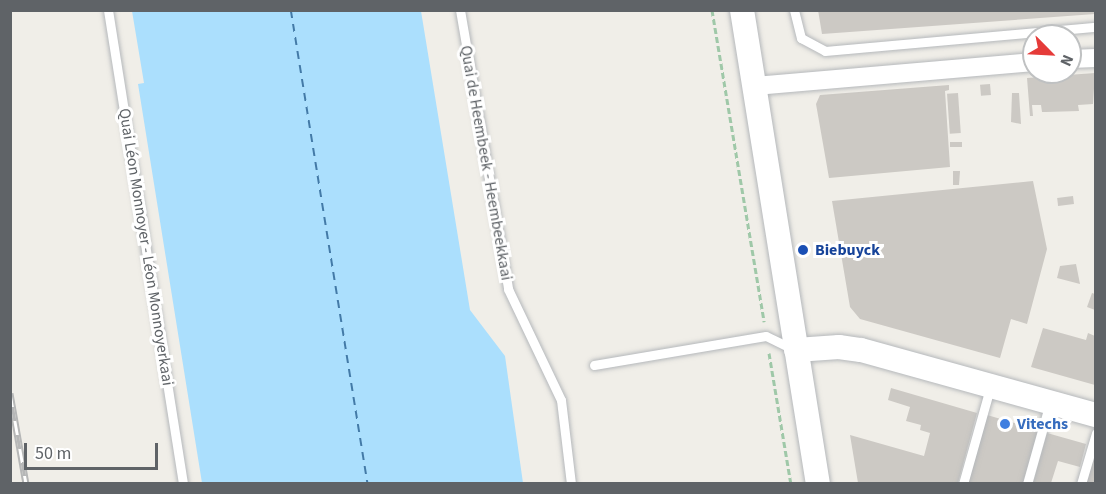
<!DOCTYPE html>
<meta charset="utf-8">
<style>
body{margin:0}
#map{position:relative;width:1106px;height:494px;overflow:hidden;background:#f0eee8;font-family:"Source Sans 3",sans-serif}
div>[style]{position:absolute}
.water>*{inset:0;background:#abdffd}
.ferry>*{height:1.5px;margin-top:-0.75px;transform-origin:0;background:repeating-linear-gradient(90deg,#437aa7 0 8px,transparent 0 14px)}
.building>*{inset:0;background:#ccc9c4;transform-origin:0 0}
.path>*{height:3px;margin-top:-1.5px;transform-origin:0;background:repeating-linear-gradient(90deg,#9fc8a8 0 6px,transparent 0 9px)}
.roads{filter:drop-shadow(0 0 2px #b5b8bb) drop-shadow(0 0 2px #b5b8bb)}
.lane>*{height:9px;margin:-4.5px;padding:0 4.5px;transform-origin:4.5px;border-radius:4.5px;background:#fff}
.street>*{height:18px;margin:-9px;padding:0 9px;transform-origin:9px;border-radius:9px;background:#fff}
.secondary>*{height:24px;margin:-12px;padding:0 12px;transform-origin:12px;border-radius:12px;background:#fff}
.rail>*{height:7px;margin-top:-3.5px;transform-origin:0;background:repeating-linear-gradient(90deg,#fff 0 14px,#b6b7b7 0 28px);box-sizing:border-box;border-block:2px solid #b6b7b7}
.dots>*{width:16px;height:16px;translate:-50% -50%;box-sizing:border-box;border:3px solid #fff;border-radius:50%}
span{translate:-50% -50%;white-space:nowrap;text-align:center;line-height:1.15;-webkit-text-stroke:6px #fff;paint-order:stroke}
.street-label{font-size:16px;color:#5f6367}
.transit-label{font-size:16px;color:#164399;font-weight:700}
.left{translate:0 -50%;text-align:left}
.shop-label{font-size:16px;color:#366cbe;font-weight:700}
.frame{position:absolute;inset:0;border:12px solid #5f6367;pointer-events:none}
.north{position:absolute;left:1022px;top:24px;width:60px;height:60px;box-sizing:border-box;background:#fff;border:2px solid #bfc1c2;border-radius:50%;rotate:114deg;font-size:16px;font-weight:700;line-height:24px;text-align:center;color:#5f6367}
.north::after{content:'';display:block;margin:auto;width:21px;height:27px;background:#e53b39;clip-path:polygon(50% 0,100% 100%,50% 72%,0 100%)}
.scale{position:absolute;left:24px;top:443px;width:134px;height:27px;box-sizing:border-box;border:3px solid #5f6367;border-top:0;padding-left:8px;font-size:18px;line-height:21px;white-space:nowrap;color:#5f6367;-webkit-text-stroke:4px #fff;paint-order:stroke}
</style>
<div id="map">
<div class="water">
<i style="clip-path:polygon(132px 11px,421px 11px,470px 310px,505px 356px,523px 483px,202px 483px,138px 84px,144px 83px)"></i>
</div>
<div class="ferry">
<i style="left:291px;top:10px;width:480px;rotate:80.8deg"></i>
</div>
<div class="building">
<i style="clip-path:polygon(818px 10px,1095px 10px,1095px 14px,822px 34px)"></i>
<i style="clip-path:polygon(1095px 73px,1093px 104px,1078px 105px,1079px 111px,1046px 112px,1042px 112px,1041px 105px,1032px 105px,1033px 116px,1030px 116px,1027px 78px)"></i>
<i style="left:990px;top:84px;width:11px;height:10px;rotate:85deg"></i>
<i style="clip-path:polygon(949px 85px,949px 90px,945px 91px,950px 167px,829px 178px,816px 104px,820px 95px)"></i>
<i style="left:958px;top:93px;width:40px;height:11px;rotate:86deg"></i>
<i style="clip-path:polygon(1012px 93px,1019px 93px,1021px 124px,1011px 122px)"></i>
<i style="left:962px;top:142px;width:5px;height:12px;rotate:90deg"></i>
<i style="clip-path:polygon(953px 171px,960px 171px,959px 185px,953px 185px)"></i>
<i style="clip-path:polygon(1033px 181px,1047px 249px,1027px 324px,1011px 319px,1000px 358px,860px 319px,850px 307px,832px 201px)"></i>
<i style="left:1073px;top:196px;width:8px;height:16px;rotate:83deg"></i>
<i style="clip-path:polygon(1076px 264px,1080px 284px,1057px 278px,1060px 266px)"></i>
<i style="clip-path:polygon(1092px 293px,1095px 294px,1095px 310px,1087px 307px)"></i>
<i style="clip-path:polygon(1043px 328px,1086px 340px,1088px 333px,1095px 336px,1095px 385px,1031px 367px)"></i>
<i style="clip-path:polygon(891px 388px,977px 413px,958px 483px,858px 483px,850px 435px,924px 456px,930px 433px,920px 430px,921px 425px,906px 421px,910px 407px,888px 400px)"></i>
<i style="clip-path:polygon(987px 415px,1038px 430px,1023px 483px,968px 483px)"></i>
<i style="clip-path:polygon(1047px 433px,1086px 444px,1080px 467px,1058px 461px,1051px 483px,1033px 483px)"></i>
<i style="clip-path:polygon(1095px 454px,1095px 483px,1086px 483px)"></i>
</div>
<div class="path">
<i style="left:712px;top:10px;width:316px;rotate:80.5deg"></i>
<i style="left:769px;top:353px;width:133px;rotate:80.5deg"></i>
</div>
<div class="roads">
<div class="lane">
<i style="left:108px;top:10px;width:480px;rotate:81deg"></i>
<i style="left:460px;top:10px;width:283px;rotate:80.2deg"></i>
<i style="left:508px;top:289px;width:123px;rotate:64.5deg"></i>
<i style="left:561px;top:400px;width:85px;rotate:83.2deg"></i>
<i style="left:794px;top:10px;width:29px;rotate:76deg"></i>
<i style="left:801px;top:38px;width:27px;rotate:28deg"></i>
<i style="left:825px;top:51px;width:272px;rotate:-5.1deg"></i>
<i style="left:594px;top:365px;width:174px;rotate:-9.6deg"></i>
<i style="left:766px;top:336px;width:30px;rotate:26deg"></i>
<i style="left:963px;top:484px;width:100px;rotate:-74.3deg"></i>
<i style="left:1027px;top:484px;width:85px;rotate:-74.3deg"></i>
<i style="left:1081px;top:484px;width:53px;rotate:-73.6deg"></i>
</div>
<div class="street">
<i style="left:1070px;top:59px;width:26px;rotate:-2deg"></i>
<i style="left:755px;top:86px;width:280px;rotate:-4.9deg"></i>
</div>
<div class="secondary">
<i style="left:742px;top:10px;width:480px;rotate:80.9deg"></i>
<i style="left:796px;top:350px;width:43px;rotate:-4deg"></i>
<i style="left:839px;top:347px;width:22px;rotate:8deg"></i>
<i style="left:861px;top:350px;width:244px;rotate:15.5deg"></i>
</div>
</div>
<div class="rail">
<i style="left:10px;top:393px;width:92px;rotate:80deg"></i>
</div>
<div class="dots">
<i style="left:803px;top:250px;background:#1a4fb4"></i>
<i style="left:1005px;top:424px;background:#3f7fe0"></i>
</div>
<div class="street-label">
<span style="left:486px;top:163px;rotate:80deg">Quai de Heembeek - Heembeekkaai</span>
<span style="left:146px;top:247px;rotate:81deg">Quai Léon Monnoyer - Léon Monnoyerkaai</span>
</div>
<div class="transit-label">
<span class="left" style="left:815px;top:250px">Biebuyck</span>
</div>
<div class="shop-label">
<span class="left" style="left:1017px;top:424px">Vitechs</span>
</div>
<div class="frame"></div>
<div class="north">N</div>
<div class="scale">50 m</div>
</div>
